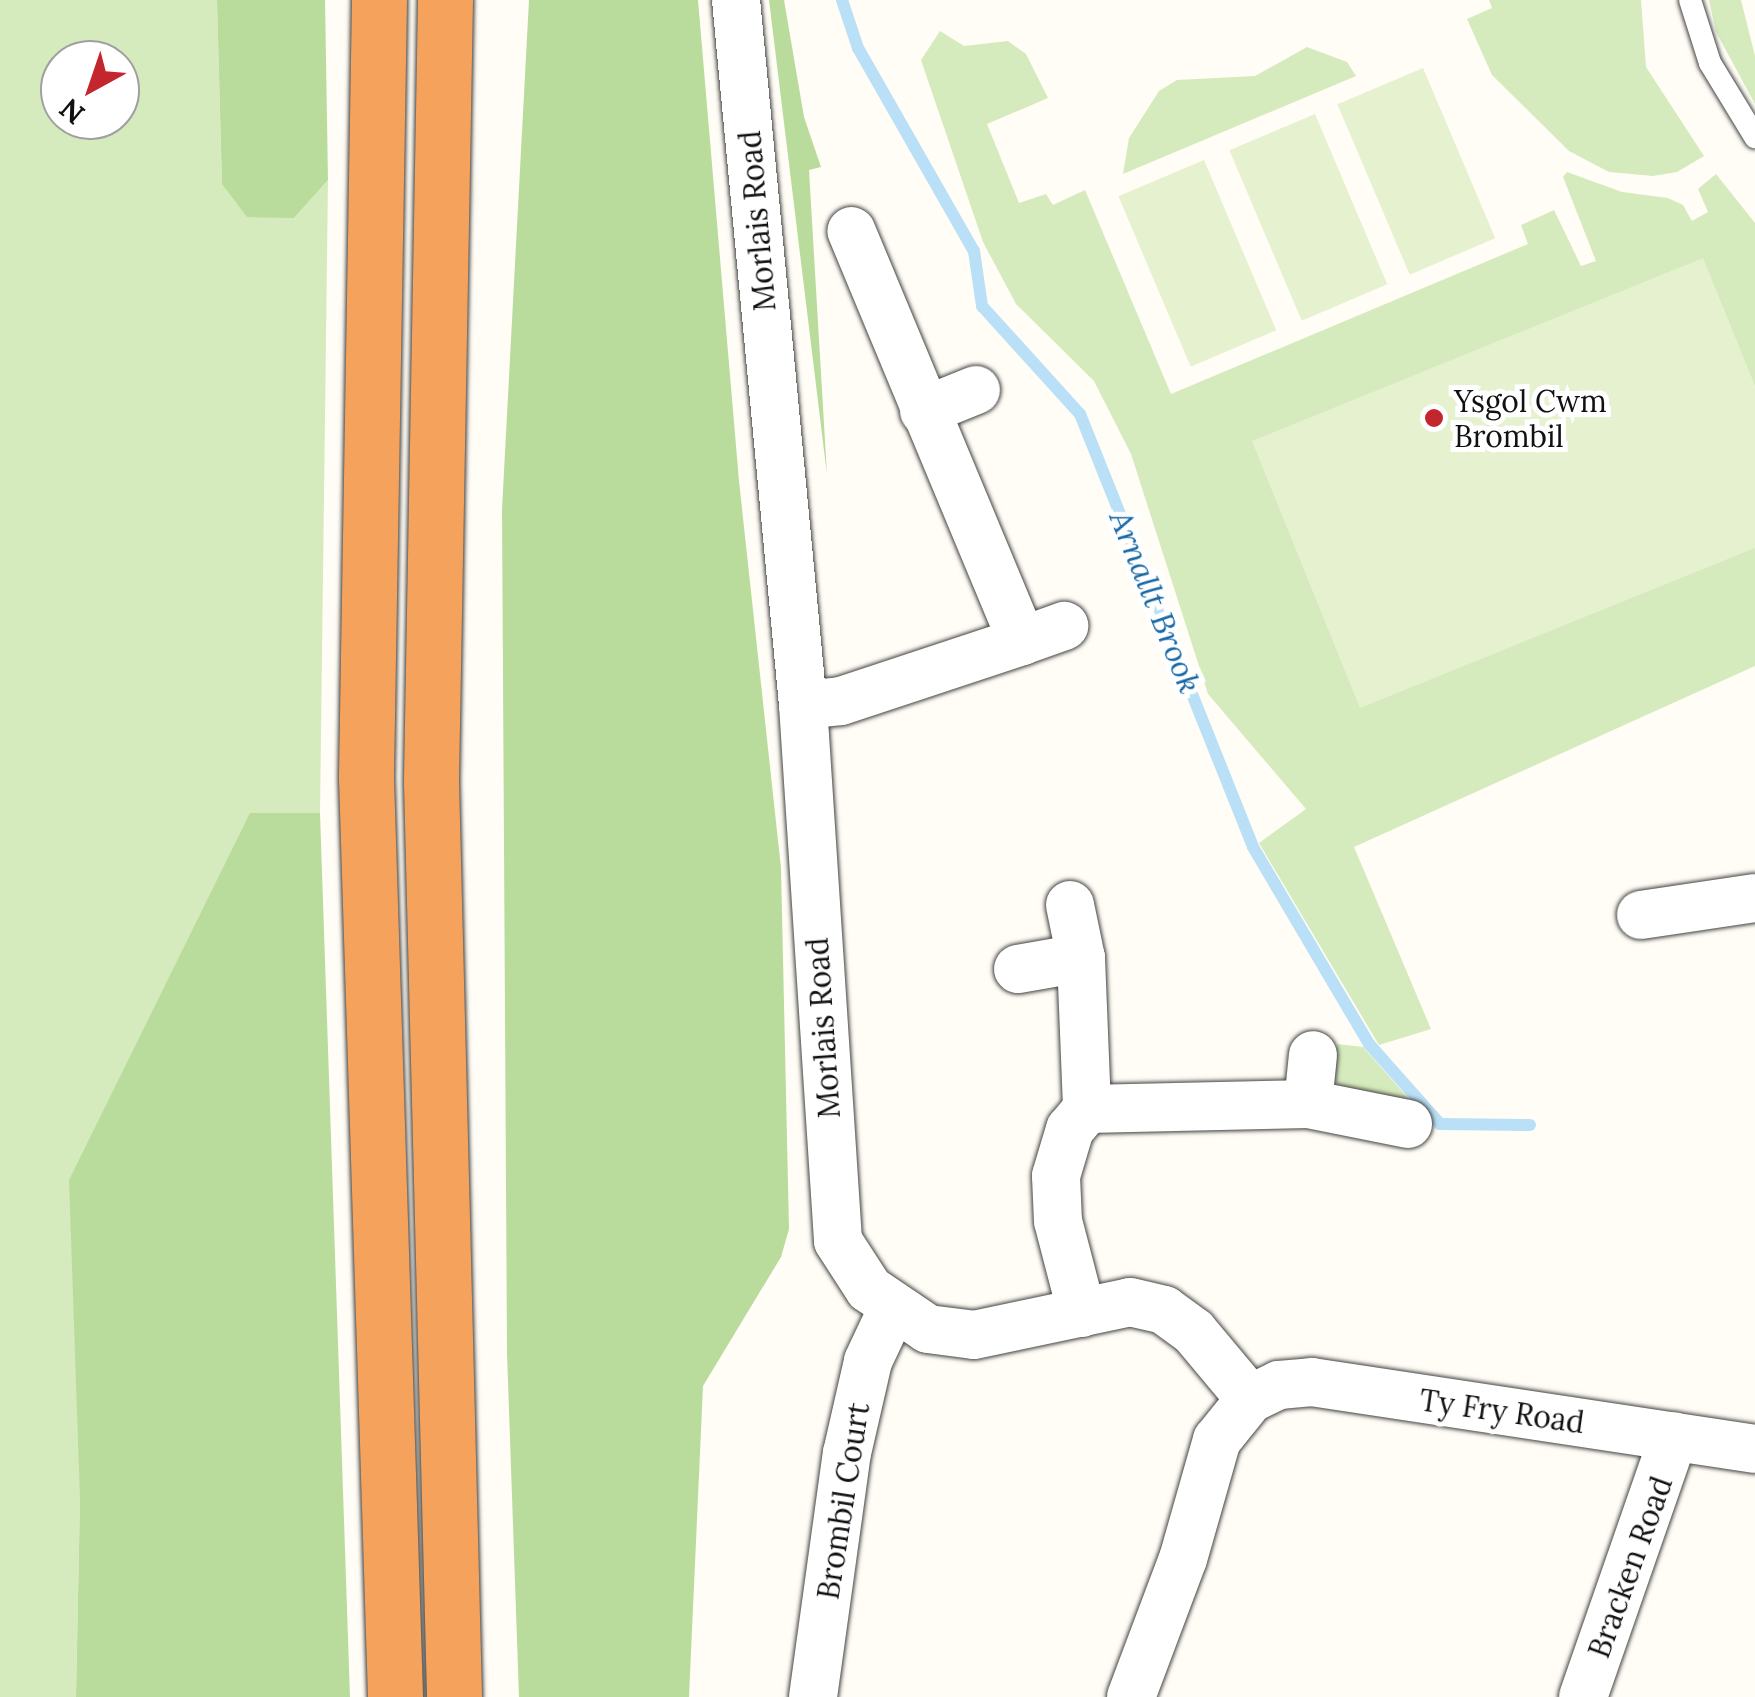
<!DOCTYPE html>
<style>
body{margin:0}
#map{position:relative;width:1755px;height:1697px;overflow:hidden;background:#fffdf5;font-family:Lora,serif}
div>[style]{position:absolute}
.green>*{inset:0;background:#d5ebbd}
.forest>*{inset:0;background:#b9dc9c}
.pitch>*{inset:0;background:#e6f2cf;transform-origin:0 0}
.stream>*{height:12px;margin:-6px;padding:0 6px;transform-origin:6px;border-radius:6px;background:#b9e0f7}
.roads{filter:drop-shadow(0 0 2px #444) drop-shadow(0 0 2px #444)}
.service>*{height:22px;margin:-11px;padding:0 11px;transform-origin:11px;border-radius:11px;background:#fff}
.minor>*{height:48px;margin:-24px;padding:0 24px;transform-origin:24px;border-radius:24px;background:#fff}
.motorway>*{height:55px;margin:-27.5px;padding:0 27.5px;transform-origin:27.5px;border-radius:27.5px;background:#f5a25d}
.dots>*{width:28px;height:28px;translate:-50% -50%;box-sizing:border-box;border:5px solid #fff;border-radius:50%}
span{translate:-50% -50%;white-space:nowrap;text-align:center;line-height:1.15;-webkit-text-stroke:10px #fff;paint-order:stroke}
.street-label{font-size:30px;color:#111}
.poi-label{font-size:30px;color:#111}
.left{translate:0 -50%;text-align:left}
.water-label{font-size:32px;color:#1768a6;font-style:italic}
.north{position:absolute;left:40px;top:40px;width:100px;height:100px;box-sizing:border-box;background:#fff;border:2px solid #a0a0a0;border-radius:50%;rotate:220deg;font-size:28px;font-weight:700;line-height:40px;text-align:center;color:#111}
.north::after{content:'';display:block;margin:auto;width:35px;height:45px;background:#c4262e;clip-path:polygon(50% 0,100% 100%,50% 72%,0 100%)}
</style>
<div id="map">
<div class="green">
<i style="clip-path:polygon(evenodd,0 0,217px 0,222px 184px,294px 218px,328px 180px,320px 813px,250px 813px,80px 1499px,76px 1697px,0 1697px,0 0,60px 60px,120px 60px,120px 120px,60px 120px,60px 60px)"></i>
<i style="clip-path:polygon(1489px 0,1641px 0,1646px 67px,1704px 156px,1677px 172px,1653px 176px,1609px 172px,1569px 151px,1492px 75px,1467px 19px,1492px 8px)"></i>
<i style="clip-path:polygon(1709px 0,1741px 0,1755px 56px,1755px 104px,1716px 32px)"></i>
<i style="clip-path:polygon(940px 31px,964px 46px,1008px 41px,1026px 54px,1048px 98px,987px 124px,1019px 203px,1046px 194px,1053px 205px,1085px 190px,1171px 394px,1528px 244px,1521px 225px,1554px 210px,1581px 266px,1596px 261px,1563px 177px,1567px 172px,1622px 192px,1668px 198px,1683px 205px,1692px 221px,1708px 212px,1698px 189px,1716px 174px,1755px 223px,1755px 666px,1354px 847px,1431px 1029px,1379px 1045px,1259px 843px,1306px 809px,1208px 694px,1131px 454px,1094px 381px,1016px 304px,983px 242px,921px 60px)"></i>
<i style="clip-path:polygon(1307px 47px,1347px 62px,1356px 76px,1123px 174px,1129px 138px,1159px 91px,1177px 80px,1255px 76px)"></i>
<i style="clip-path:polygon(1337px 1044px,1363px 1047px,1409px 1099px,1343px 1089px,1335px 1081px)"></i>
</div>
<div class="forest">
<i style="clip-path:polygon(217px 0,325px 0,328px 180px,294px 218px,247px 217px,222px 184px)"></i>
<i style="clip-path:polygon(529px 0,698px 0,739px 481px,781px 868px,789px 1229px,781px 1257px,703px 1386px,689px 1697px,519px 1697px,507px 1353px,502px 509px)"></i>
<i style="clip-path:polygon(769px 0,784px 0,804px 117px,821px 167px,809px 170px,827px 475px)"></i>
<i style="clip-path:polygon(250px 813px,320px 813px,350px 1697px,76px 1697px,80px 1499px,69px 1180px)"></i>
</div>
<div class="pitch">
<i style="left:1423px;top:68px;width:185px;height:93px;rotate:67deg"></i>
<i style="left:1315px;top:114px;width:185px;height:93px;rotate:67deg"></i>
<i style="left:1204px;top:160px;width:185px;height:93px;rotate:67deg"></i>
<i style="clip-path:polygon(1703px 258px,1755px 386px,1755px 548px,1360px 708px,1252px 441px)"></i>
</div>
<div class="stream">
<i style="left:842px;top:0;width:51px;rotate:71.6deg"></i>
<i style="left:858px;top:48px;width:234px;rotate:60.3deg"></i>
<i style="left:974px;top:251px;width:56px;rotate:81.7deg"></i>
<i style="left:982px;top:306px;width:146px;rotate:47.8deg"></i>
<i style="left:1080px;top:414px;width:466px;rotate:68.2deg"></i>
<i style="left:1253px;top:847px;width:229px;rotate:59.5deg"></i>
<i style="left:1369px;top:1044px;width:107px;rotate:48.4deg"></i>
<i style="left:1440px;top:1124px;width:90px;rotate:0.6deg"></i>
</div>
<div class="roads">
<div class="service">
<i style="left:1690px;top:0;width:66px;rotate:72.4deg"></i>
<i style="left:1710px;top:63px;width:87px;rotate:58.7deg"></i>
</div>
<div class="minor">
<i style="left:736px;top:0;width:708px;rotate:84.57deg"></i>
<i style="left:803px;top:705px;width:537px;rotate:86.26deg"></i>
<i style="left:838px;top:1241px;width:57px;rotate:57.1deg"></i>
<i style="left:869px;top:1289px;width:71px;rotate:34.1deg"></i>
<i style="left:928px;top:1329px;width:46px;rotate:7.4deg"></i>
<i style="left:974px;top:1335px;width:159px;rotate:-11.9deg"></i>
<i style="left:1130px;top:1302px;width:35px;rotate:13deg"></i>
<i style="left:1164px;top:1310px;width:37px;rotate:36deg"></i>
<i style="left:1194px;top:1332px;width:87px;rotate:50.1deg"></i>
<i style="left:924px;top:411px;width:56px;rotate:-22deg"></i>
<i style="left:1022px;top:641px;width:45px;rotate:-19.7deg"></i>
<i style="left:803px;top:705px;width:38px;rotate:-6deg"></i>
<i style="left:841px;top:701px;width:191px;rotate:-18.3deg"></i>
<i style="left:1022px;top:641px;width:444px;rotate:-112.6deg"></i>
<i style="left:1070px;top:905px;width:54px;rotate:78.3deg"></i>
<i style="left:1081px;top:958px;width:151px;rotate:87.7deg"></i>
<i style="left:1087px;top:1109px;width:26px;rotate:130deg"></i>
<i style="left:1070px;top:1129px;width:49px;rotate:106.6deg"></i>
<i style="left:1056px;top:1176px;width:45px;rotate:87.5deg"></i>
<i style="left:1058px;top:1221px;width:95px;rotate:75.4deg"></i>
<i style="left:1641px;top:915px;width:115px;rotate:-8.5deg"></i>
<i style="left:1018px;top:969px;width:64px;rotate:-9.9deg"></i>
<i style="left:1308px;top:1104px;width:49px;rotate:-84.2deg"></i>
<i style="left:1087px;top:1109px;width:221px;rotate:-1.3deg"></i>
<i style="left:1308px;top:1104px;width:102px;rotate:11.3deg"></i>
<i style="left:813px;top:1697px;width:246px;rotate:-82.1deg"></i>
<i style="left:847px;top:1453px;width:94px;rotate:-77.1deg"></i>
<i style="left:868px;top:1361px;width:56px;rotate:-64.8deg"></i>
<i style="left:1131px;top:1697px;width:147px;rotate:-69.4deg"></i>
<i style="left:1183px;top:1559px;width:124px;rotate:-74.1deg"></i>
<i style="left:1217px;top:1440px;width:53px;rotate:-51.2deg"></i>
<i style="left:1250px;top:1399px;width:32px;rotate:-26deg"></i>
<i style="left:1279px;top:1385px;width:33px;rotate:-5deg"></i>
<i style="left:1312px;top:1382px;width:448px;rotate:8.6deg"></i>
<i style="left:1583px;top:1697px;width:276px;rotate:-70.8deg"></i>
</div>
<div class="motorway">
<i style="left:379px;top:0;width:778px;rotate:90.96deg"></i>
<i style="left:366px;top:778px;width:919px;rotate:88.19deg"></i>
<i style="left:445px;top:0;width:782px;rotate:91.03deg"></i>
<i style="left:431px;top:782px;width:915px;rotate:88.56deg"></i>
</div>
</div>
<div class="dots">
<i style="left:1434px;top:418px;background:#c4262e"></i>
</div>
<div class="street-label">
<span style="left:757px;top:221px;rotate:-95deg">Morlais Road</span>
<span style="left:823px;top:1028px;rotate:-94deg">Morlais Road</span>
<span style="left:1502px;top:1411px;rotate:8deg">Ty Fry Road</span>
<span style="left:843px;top:1501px;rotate:-81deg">Brombil Court</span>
<span style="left:1630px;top:1567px;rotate:-70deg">Bracken Road</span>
</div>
<div class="poi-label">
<span class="left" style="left:1454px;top:418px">Ysgol Cwm<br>Brombil</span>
</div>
<div class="water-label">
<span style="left:1155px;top:602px;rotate:68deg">Arnallt Brook</span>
</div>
<div class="north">N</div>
</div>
